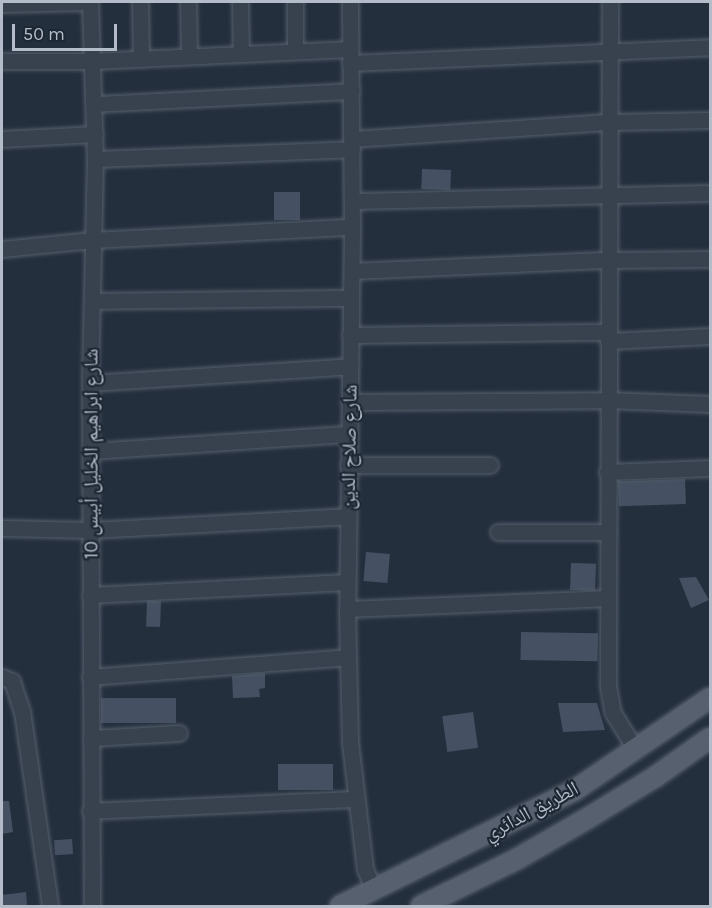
<!DOCTYPE html>
<meta charset="utf-8">
<style>
body{margin:0}
#map{position:relative;width:712px;height:908px;overflow:hidden;background:#242f3e;font-family:Karla,"Noto Naskh Arabic",sans-serif}
div>[style]{position:absolute}
.building>*{inset:0;background:#455162;transform-origin:0 0}
.roads{filter:drop-shadow(0 0 2px #565f6c) drop-shadow(0 0 2px #565f6c)}
.minor>*{height:15px;margin:-7.5px;padding:0 7.5px;transform-origin:7.5px;border-radius:7.5px;background:#38414e}
.major>*{height:20px;margin:-10px;padding:0 10px;transform-origin:10px;border-radius:10px;background:#56606e}
span{translate:-50% -50%;white-space:nowrap;text-align:center;line-height:1.15;-webkit-text-stroke:4.5px #1d2633;paint-order:stroke}
.street-label{font-size:20px;color:#b4bcc9}
.frame{position:absolute;inset:0;border:3px solid #b4bcc9;pointer-events:none}
.scale{position:absolute;left:12px;top:24px;width:105px;height:27px;box-sizing:border-box;border:3px solid #b4bcc9;border-top:0;padding-left:8px;font-size:18px;line-height:21px;white-space:nowrap;color:#b4bcc9;-webkit-text-stroke:4px #1d2633;paint-order:stroke}
</style>
<div id="map">
<div class="building">
<i style="left:422px;top:169px;width:29px;height:20px;rotate:2deg"></i>
<i style="left:274px;top:192px;width:26px;height:28px"></i>
<i style="left:685px;top:479px;width:25px;height:67px;rotate:88deg"></i>
<i style="left:366px;top:552px;width:24px;height:29px;rotate:5deg"></i>
<i style="left:571px;top:563px;width:25px;height:27px;rotate:2deg"></i>
<i style="clip-path:polygon(696px 577px,709px 600px,691px 608px,679px 578px)"></i>
<i style="left:161px;top:601px;width:26px;height:14px;rotate:92deg"></i>
<i style="left:521px;top:632px;width:77px;height:28px;rotate:1deg"></i>
<i style="clip-path:polygon(265px 673px,265px 688px,259px 689px,260px 697px,233px 698px,232px 676px)"></i>
<i style="left:176px;top:698px;width:25px;height:75px;rotate:90deg"></i>
<i style="clip-path:polygon(558px 703px,597px 703px,605px 730px,563px 732px)"></i>
<i style="left:473px;top:712px;width:36px;height:31px;rotate:82deg"></i>
<i style="left:333px;top:764px;width:26px;height:55px;rotate:90deg"></i>
<i style="clip-path:polygon(2px 801px,9px 801px,13px 832px,2px 834px)"></i>
<i style="left:72px;top:839px;width:15px;height:18px;rotate:86deg"></i>
<i style="clip-path:polygon(26px 892px,27px 906px,2px 906px,2px 895px)"></i>
</div>
<div class="roads">
<div class="minor">
<i style="left:90px;top:2px;width:157px;rotate:88.2deg"></i>
<i style="left:95px;top:159px;width:224px;rotate:91.3deg"></i>
<i style="left:90px;top:383px;width:523px;rotate:89.78deg"></i>
<i style="left:140px;top:2px;width:57px;rotate:89deg"></i>
<i style="left:188px;top:2px;width:54px;rotate:88.9deg"></i>
<i style="left:240px;top:2px;width:52px;rotate:88.9deg"></i>
<i style="left:295px;top:2px;width:49px;rotate:90deg"></i>
<i style="left:350px;top:2px;width:225px;rotate:89.5deg"></i>
<i style="left:352px;top:227px;width:382px;rotate:90.7deg"></i>
<i style="left:347px;top:609px;width:133px;rotate:88.7deg"></i>
<i style="left:350px;top:742px;width:128px;rotate:83.3deg"></i>
<i style="left:365px;top:869px;width:23px;rotate:67deg"></i>
<i style="left:610px;top:2px;width:684px;rotate:90.17deg"></i>
<i style="left:608px;top:686px;width:27px;rotate:80deg"></i>
<i style="left:613px;top:713px;width:44px;rotate:58.1deg"></i>
<i style="left:2px;top:4px;width:88px;rotate:-1.3deg"></i>
<i style="left:2px;top:61px;width:91px"></i>
<i style="left:93px;top:61px;width:257px;rotate:-2.7deg"></i>
<i style="left:350px;top:63px;width:360px;rotate:-2.5deg"></i>
<i style="left:95px;top:104px;width:257px;rotate:-2.9deg"></i>
<i style="left:2px;top:139px;width:93px;rotate:-3.1deg"></i>
<i style="left:352px;top:139px;width:259px;rotate:-3.8deg"></i>
<i style="left:610px;top:122px;width:100px;rotate:-1.1deg"></i>
<i style="left:95px;top:159px;width:257px;rotate:-2.2deg"></i>
<i style="left:352px;top:201px;width:358px;rotate:-1.3deg"></i>
<i style="left:2px;top:249px;width:90px;rotate:-5.7deg"></i>
<i style="left:92px;top:240px;width:260px;rotate:-2.9deg"></i>
<i style="left:352px;top:271px;width:257px;rotate:-2.5deg"></i>
<i style="left:609px;top:260px;width:101px;rotate:-0.6deg"></i>
<i style="left:92px;top:301px;width:259px;rotate:-0.7deg"></i>
<i style="left:350px;top:335px;width:258px;rotate:-0.7deg"></i>
<i style="left:608px;top:341px;width:102px;rotate:-2.8deg"></i>
<i style="left:90px;top:383px;width:261px;rotate:-3.7deg"></i>
<i style="left:349px;top:402px;width:258px;rotate:-0.4deg"></i>
<i style="left:607px;top:400px;width:103px;rotate:2.2deg"></i>
<i style="left:91px;top:451px;width:259px;rotate:-3.8deg"></i>
<i style="left:348px;top:465px;width:142px"></i>
<i style="left:607px;top:472px;width:103px;rotate:-2.2deg"></i>
<i style="left:2px;top:528px;width:89px;rotate:1.3deg"></i>
<i style="left:91px;top:530px;width:256px;rotate:-3.1deg"></i>
<i style="left:498px;top:532px;width:109px"></i>
<i style="left:90px;top:595px;width:257px;rotate:-2.9deg"></i>
<i style="left:347px;top:609px;width:260px;rotate:-2.4deg"></i>
<i style="left:2px;top:677px;width:11px;rotate:22deg"></i>
<i style="left:12px;top:681px;width:32px;rotate:72deg"></i>
<i style="left:22px;top:711px;width:197px;rotate:81.8deg"></i>
<i style="left:90px;top:677px;width:259px;rotate:-4.4deg"></i>
<i style="left:91px;top:738px;width:88px;rotate:-3.3deg"></i>
<i style="left:90px;top:811px;width:266px;rotate:-2.6deg"></i>
</div>
<div class="major">
<i style="left:340px;top:906px;width:262px;rotate:-26.3deg"></i>
<i style="left:575px;top:790px;width:163px;rotate:-34.3deg"></i>
<i style="left:421px;top:906px;width:107px;rotate:-26.1deg"></i>
<i style="left:517px;top:859px;width:82px;rotate:-30deg"></i>
<i style="left:588px;top:818px;width:79px;rotate:-31.5deg"></i>
<i style="left:655px;top:777px;width:67px;rotate:-35.3deg"></i>
</div>
</div>
<div class="street-label">
<span style="left:349px;top:447px;rotate:-89deg">شارع صلاح الدين</span>
<span style="left:91px;top:454px;rotate:-90deg">شارع ابراهيم الخليل أبيس 10</span>
<span style="left:531px;top:811px;rotate:-28deg">الطريق الدائري</span>
</div>
<div class="frame"></div>
<div class="scale">50 m</div>
</div>
